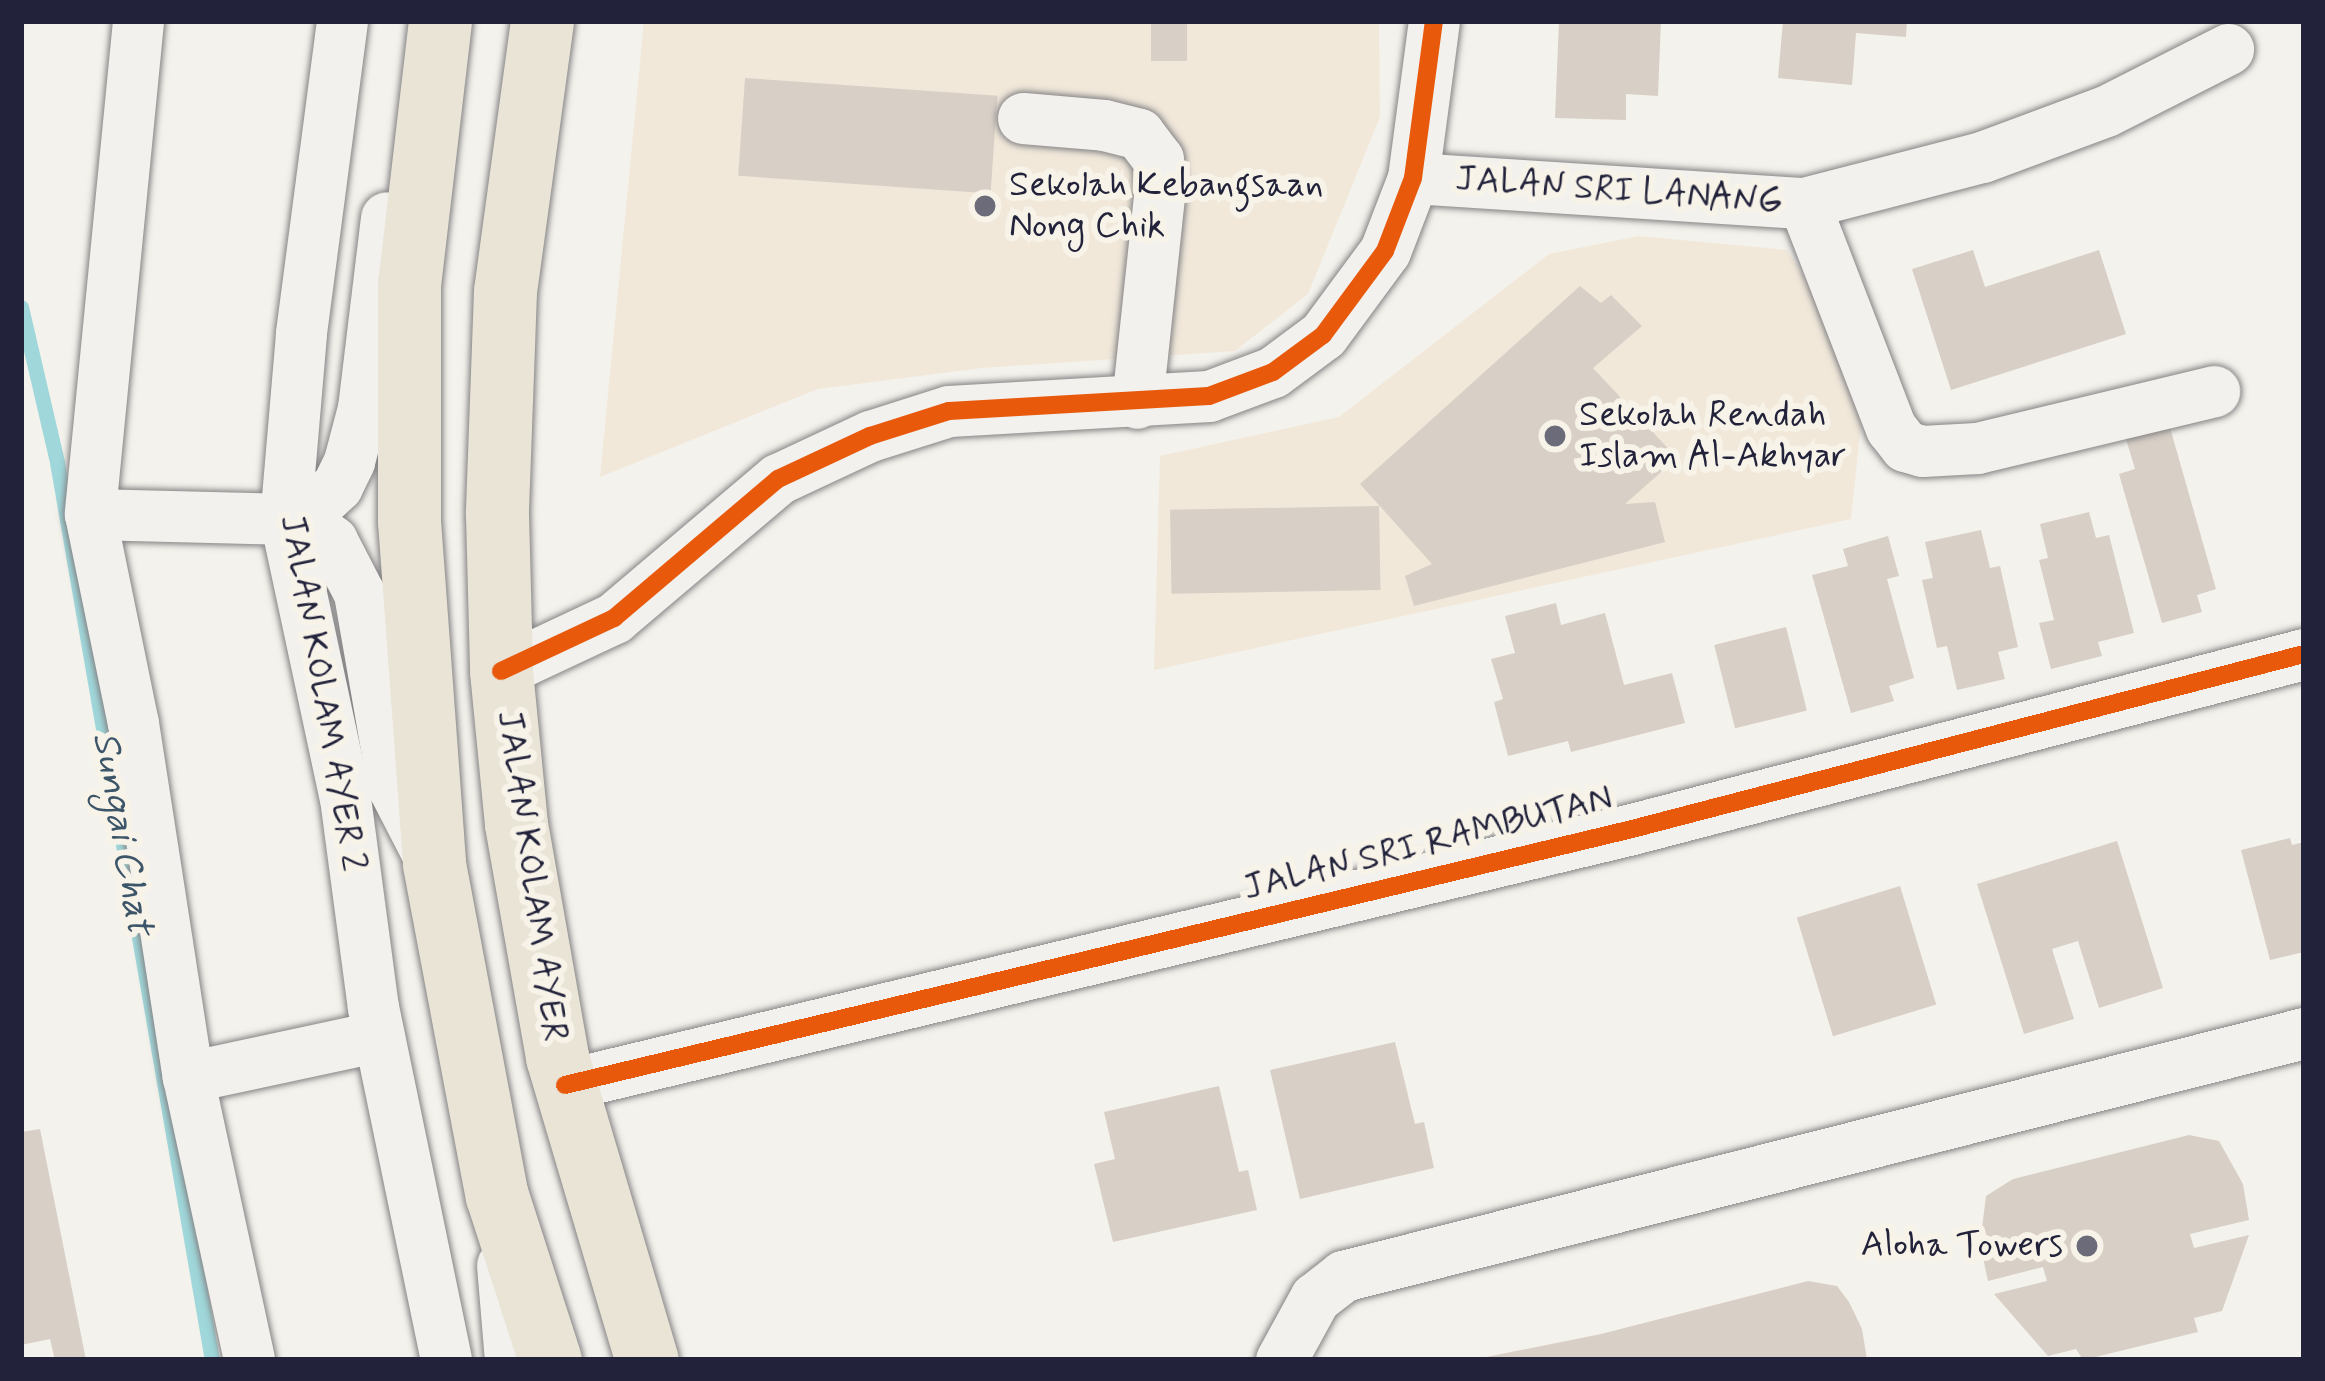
<!DOCTYPE html>
<style>
body{margin:0}
#map{position:relative;width:2325px;height:1381px;overflow:hidden;background:#f4f2ec;font-family:Mynerve,sans-serif}
div>[style]{position:absolute}
.built>*{inset:0;background:#f1e8da}
.stream>*{height:15px;margin:-7.5px;padding:0 7.5px;transform-origin:7.5px;border-radius:7.5px;background:#9fd7da}
.building>*{inset:0;background:#d8cfc6;transform-origin:0 0}
.roads{filter:drop-shadow(0 0 3px #858486) drop-shadow(0 0 3px #858486)}
.minor>*{height:51px;margin:-25.5px;padding:0 25.5px;transform-origin:25.5px;border-radius:25.5px;background:#f2f1ed}
.major>*{height:63px;margin:-31.5px;padding:0 31.5px;transform-origin:31.5px;border-radius:31.5px;background:#e9e4d6}
.cycleway>*{height:18px;margin:-9px;padding:0 9px;transform-origin:9px;border-radius:9px;background:#e8590c}
.dots>*{width:33px;height:33px;translate:-50% -50%;box-sizing:border-box;border:6px solid #f7f3e8;border-radius:50%}
span{translate:-50% -50%;white-space:nowrap;text-align:center;line-height:1.15;-webkit-text-stroke:12px #f7f3e8;paint-order:stroke}
.poi-label{font-size:36px;color:#22223b}
.left{translate:0 -50%;text-align:left}
.right{translate:-100% -50%;text-align:right}
.street-label{font-size:36px;color:#22223b}
.water-label{font-size:39px;color:#3c5568;font-style:italic}
.frame{position:absolute;inset:0;border:24px solid #22223b;pointer-events:none}
</style>
<div id="map">
<div class="built">
<i style="clip-path:polygon(644px 21px,1379px 21px,1380px 117px,1308px 294px,1235px 351px,982px 368px,818px 389px,600px 477px)"></i>
<i style="clip-path:polygon(1639px 236px,1787px 250px,1866px 376px,1851px 519px,1154px 670px,1160px 456px,1339px 417px,1549px 254px)"></i>
</div>
<div class="stream">
<i style="left:21px;top:307px;width:159px;rotate:76.9deg"></i>
<i style="left:57px;top:462px;width:911px;rotate:80.21deg"></i>
</div>
<div class="building">
<i style="left:1151px;top:21px;width:36px;height:40px"></i>
<i style="clip-path:polygon(1559px 21px,1661px 21px,1658px 96px,1626px 94px,1626px 120px,1555px 118px)"></i>
<i style="clip-path:polygon(1783px 21px,1907px 21px,1906px 37px,1856px 33px,1852px 85px,1778px 78px)"></i>
<i style="left:745px;top:78px;width:253px;height:98px;rotate:4deg"></i>
<i style="clip-path:polygon(1973px 250px,1985px 287px,2099px 250px,2126px 334px,1951px 390px,1912px 269px)"></i>
<i style="clip-path:polygon(1580px 286px,1601px 303px,1611px 295px,1642px 326px,1593px 368px,1677px 458px,1625px 504px,1655px 502px,1665px 542px,1414px 606px,1405px 576px,1432px 564px,1360px 484px)"></i>
<i style="clip-path:polygon(2169px 424px,2216px 589px,2197px 595px,2202px 612px,2162px 623px,2119px 474px,2135px 469px,2125px 436px)"></i>
<i style="left:1379px;top:506px;width:84px;height:209px;rotate:89deg"></i>
<i style="clip-path:polygon(2089px 512px,2096px 538px,2109px 535px,2134px 633px,2098px 642px,2102px 656px,2051px 669px,2039px 623px,2054px 620px,2039px 560px,2048px 558px,2040px 524px)"></i>
<i style="clip-path:polygon(1981px 530px,1990px 568px,2000px 566px,2018px 647px,1998px 652px,2005px 679px,1957px 690px,1947px 646px,1937px 648px,1922px 580px,1933px 578px,1925px 542px)"></i>
<i style="clip-path:polygon(1888px 536px,1899px 576px,1887px 579px,1914px 678px,1889px 686px,1894px 701px,1851px 713px,1812px 575px,1848px 566px,1843px 549px)"></i>
<i style="clip-path:polygon(1556px 603px,1561px 625px,1605px 613px,1624px 685px,1672px 673px,1685px 723px,1571px 752px,1568px 741px,1508px 756px,1494px 702px,1503px 699px,1491px 659px,1515px 653px,1505px 616px)"></i>
<i style="left:1786px;top:627px;width:86px;height:74px;rotate:76deg"></i>
<i style="clip-path:polygon(2290px 838px,2292px 845px,2304px 842px,2304px 952px,2270px 960px,2241px 850px)"></i>
<i style="clip-path:polygon(2117px 841px,2163px 988px,2099px 1008px,2078px 941px,2052px 949px,2074px 1019px,2024px 1034px,1977px 884px)"></i>
<i style="left:1900px;top:886px;width:124px;height:108px;rotate:73deg"></i>
<i style="clip-path:polygon(1395px 1042px,1415px 1124px,1424px 1122px,1434px 1168px,1300px 1199px,1270px 1070px)"></i>
<i style="clip-path:polygon(1219px 1086px,1239px 1172px,1248px 1170px,1257px 1210px,1113px 1242px,1094px 1164px,1115px 1159px,1104px 1112px)"></i>
<i style="clip-path:polygon(40px 1129px,86px 1360px,55px 1360px,50px 1339px,21px 1345px,21px 1132px)"></i>
<i style="clip-path:polygon(2189px 1135px,2219px 1141px,2243px 1184px,2249px 1220px,2190px 1234px,2194px 1248px,2249px 1235px,2222px 1311px,2194px 1318px,2198px 1332px,2083px 1360px,2076px 1349px,2048px 1356px,1994px 1294px,2047px 1281px,2043px 1267px,1988px 1281px,1980px 1244px,1986px 1196px,2013px 1179px)"></i>
<i style="clip-path:polygon(1808px 1281px,1837px 1286px,1849px 1302px,1862px 1329px,1867px 1360px,1471px 1360px,1601px 1334px)"></i>
</div>
<div class="roads">
<div class="minor">
<i style="left:138px;top:21px;width:495px;rotate:95.6deg"></i>
<i style="left:90px;top:514px;width:213px;rotate:78.4deg"></i>
<i style="left:133px;top:723px;width:358px;rotate:81.2deg"></i>
<i style="left:188px;top:1077px;width:289px;rotate:77.8deg"></i>
<i style="left:342px;top:21px;width:316px;rotate:97.5deg"></i>
<i style="left:301px;top:334px;width:186px;rotate:94.9deg"></i>
<i style="left:285px;top:519px;width:285px;rotate:77.9deg"></i>
<i style="left:345px;top:798px;width:211px;rotate:82.4deg"></i>
<i style="left:373px;top:1007px;width:360px;rotate:78.3deg"></i>
<i style="left:1023px;top:118px;width:81px;rotate:4.9deg"></i>
<i style="left:1104px;top:125px;width:36px;rotate:14deg"></i>
<i style="left:1139px;top:134px;width:31px;rotate:53deg"></i>
<i style="left:1158px;top:159px;width:28px;rotate:86deg"></i>
<i style="left:1160px;top:187px;width:217px;rotate:96.1deg"></i>
<i style="left:1413px;top:178px;width:392px;rotate:3.7deg"></i>
<i style="left:1804px;top:203px;width:184px;rotate:-14.5deg"></i>
<i style="left:1982px;top:157px;width:132px;rotate:-20.4deg"></i>
<i style="left:2106px;top:111px;width:137px;rotate:-26.9deg"></i>
<i style="left:1804px;top:203px;width:241px;rotate:68.9deg"></i>
<i style="left:1891px;top:428px;width:23px;rotate:52deg"></i>
<i style="left:1905px;top:446px;width:18px;rotate:16deg"></i>
<i style="left:1922px;top:451px;width:55px;rotate:-3.1deg"></i>
<i style="left:1977px;top:448px;width:244px;rotate:-13.5deg"></i>
<i style="left:90px;top:514px;width:211px;rotate:1.4deg"></i>
<i style="left:301px;top:519px;width:38px;rotate:35deg"></i>
<i style="left:332px;top:541px;width:59px;rotate:62.6deg"></i>
<i style="left:359px;top:593px;width:197px;rotate:80.1deg"></i>
<i style="left:393px;top:787px;width:76px;rotate:62.8deg"></i>
<i style="left:301px;top:519px;width:49px;rotate:-42.5deg"></i>
<i style="left:337px;top:486px;width:28px;rotate:-64deg"></i>
<i style="left:349px;top:461px;width:55px;rotate:-75.2deg"></i>
<i style="left:363px;top:408px;width:192px;rotate:-83.1deg"></i>
<i style="left:501px;top:671px;width:125px;rotate:-25.1deg"></i>
<i style="left:614px;top:618px;width:215px;rotate:-40.3deg"></i>
<i style="left:778px;top:479px;width:102px;rotate:-25.1deg"></i>
<i style="left:870px;top:436px;width:83px;rotate:-17.6deg"></i>
<i style="left:949px;top:411px;width:260px;rotate:-3.3deg"></i>
<i style="left:1209px;top:396px;width:68px;rotate:-20.6deg"></i>
<i style="left:1273px;top:372px;width:62px;rotate:-36.5deg"></i>
<i style="left:1323px;top:335px;width:104px;rotate:-53.6deg"></i>
<i style="left:1385px;top:251px;width:78px;rotate:-69deg"></i>
<i style="left:1413px;top:178px;width:158px;rotate:-82.4deg"></i>
<i style="left:188px;top:1077px;width:195px;rotate:-12.1deg"></i>
<i style="left:565px;top:1085px;width:1097px;rotate:-13.49deg"></i>
<i style="left:1632px;top:829px;width:694px;rotate:-14.6deg"></i>
<i style="left:502px;top:1265px;width:95px;rotate:85.2deg"></i>
<i style="left:1281px;top:1360px;width:71px;rotate:-61.3deg"></i>
<i style="left:1315px;top:1298px;width:36px;rotate:-38deg"></i>
<i style="left:1343px;top:1276px;width:991px;rotate:-14.19deg"></i>
</div>
<div class="major">
<i style="left:440px;top:21px;width:264px;rotate:96.7deg"></i>
<i style="left:409px;top:283px;width:238px;rotate:90deg"></i>
<i style="left:409px;top:521px;width:344px;rotate:85.8deg"></i>
<i style="left:434px;top:864px;width:338px;rotate:79.3deg"></i>
<i style="left:497px;top:1196px;width:172px;rotate:72.1deg"></i>
<i style="left:542px;top:21px;width:273px;rotate:97.8deg"></i>
<i style="left:505px;top:291px;width:223px;rotate:92.1deg"></i>
<i style="left:497px;top:514px;width:157px;rotate:88.5deg"></i>
<i style="left:501px;top:671px;width:154px;rotate:84.4deg"></i>
<i style="left:516px;top:824px;width:237px;rotate:80deg"></i>
<i style="left:557px;top:1057px;width:316px;rotate:73.5deg"></i>
</div>
</div>
<div class="cycleway">
<i style="left:501px;top:671px;width:125px;rotate:-25.1deg"></i>
<i style="left:614px;top:618px;width:215px;rotate:-40.3deg"></i>
<i style="left:778px;top:479px;width:102px;rotate:-25.1deg"></i>
<i style="left:870px;top:436px;width:83px;rotate:-17.6deg"></i>
<i style="left:949px;top:411px;width:260px;rotate:-3.3deg"></i>
<i style="left:1209px;top:396px;width:68px;rotate:-20.6deg"></i>
<i style="left:1273px;top:372px;width:62px;rotate:-36.5deg"></i>
<i style="left:1323px;top:335px;width:104px;rotate:-53.6deg"></i>
<i style="left:1385px;top:251px;width:78px;rotate:-69deg"></i>
<i style="left:1413px;top:178px;width:158px;rotate:-82.4deg"></i>
<i style="left:565px;top:1085px;width:1097px;rotate:-13.49deg"></i>
<i style="left:1632px;top:829px;width:694px;rotate:-14.6deg"></i>
</div>
<div class="dots">
<i style="left:985px;top:206px;background:#6c6b79"></i>
<i style="left:1555px;top:436px;background:#6c6b79"></i>
<i style="left:2087px;top:1246px;background:#6c6b79"></i>
</div>
<div class="poi-label">
<span class="left" style="left:1009px;top:206px">Sekolah Kebangsaan<br>Nong Chik</span>
<span class="left" style="left:1579px;top:436px">Sekolah Rendah<br>Islam Al-Akhyar</span>
<span class="right" style="left:2063px;top:1246px">Aloha Towers</span>
</div>
<div class="street-label">
<span style="left:1619px;top:191px;rotate:4deg">JALAN SRI LANANG</span>
<span style="left:322px;top:693px;rotate:80deg">JALAN KOLAM AYER 2</span>
<span style="left:1428px;top:844px;rotate:-14deg">JALAN SRI RAMBUTAN</span>
<span style="left:531px;top:876px;rotate:82deg">JALAN KOLAM AYER</span>
</div>
<div class="water-label">
<span style="left:121px;top:833px;rotate:80deg">Sungai Chat</span>
</div>
<div class="frame"></div>
</div>
